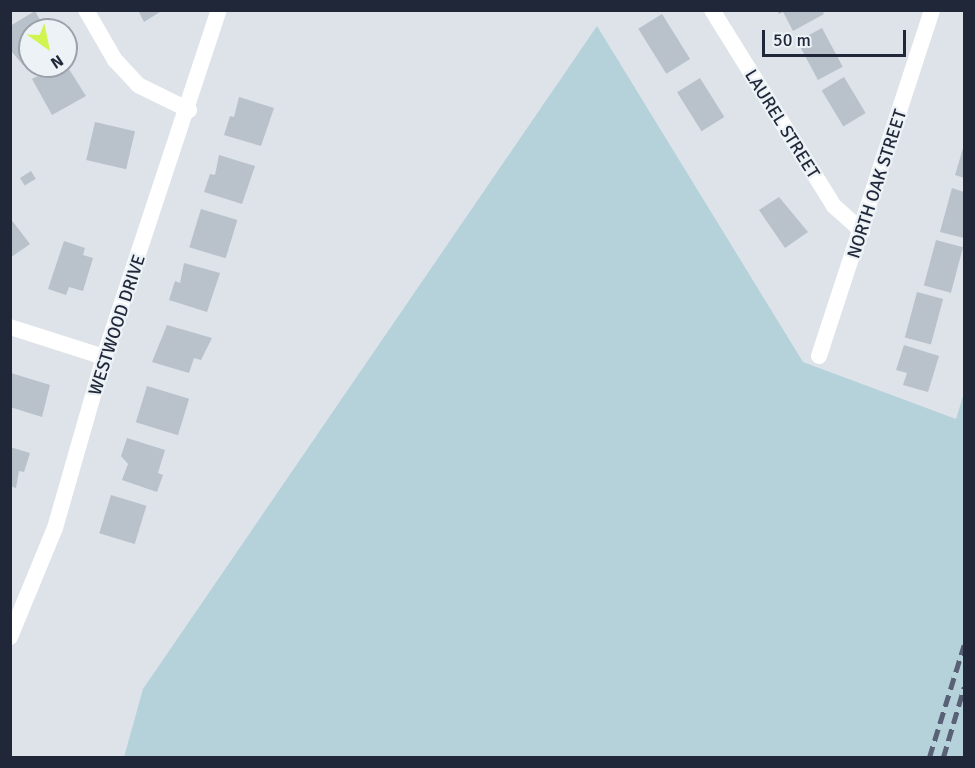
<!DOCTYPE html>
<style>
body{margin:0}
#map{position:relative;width:975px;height:768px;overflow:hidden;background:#dde3e9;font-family:Signika,sans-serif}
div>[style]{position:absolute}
.green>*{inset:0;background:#b5d2db}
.building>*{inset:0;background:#b9c1ca;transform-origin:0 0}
.minor>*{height:16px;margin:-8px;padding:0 8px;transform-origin:8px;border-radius:8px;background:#fff}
.rail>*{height:4.5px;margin-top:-2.25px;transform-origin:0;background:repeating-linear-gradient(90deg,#586175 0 12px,transparent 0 18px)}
span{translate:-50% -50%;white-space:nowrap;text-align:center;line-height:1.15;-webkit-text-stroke:4.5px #edf2f6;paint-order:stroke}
.street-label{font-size:18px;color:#1f2739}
.frame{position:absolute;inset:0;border:12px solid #1f2739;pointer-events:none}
.north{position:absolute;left:18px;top:18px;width:60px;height:60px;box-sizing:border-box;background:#edf2f6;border:2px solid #9ba1aa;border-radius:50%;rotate:147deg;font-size:16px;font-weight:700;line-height:24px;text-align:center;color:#1f2739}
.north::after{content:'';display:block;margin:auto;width:21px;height:27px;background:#d2f450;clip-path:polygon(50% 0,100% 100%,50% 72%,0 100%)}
.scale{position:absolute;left:762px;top:30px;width:144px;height:27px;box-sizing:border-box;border:3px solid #1f2739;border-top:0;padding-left:8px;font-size:18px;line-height:21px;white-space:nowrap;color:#1f2739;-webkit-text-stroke:4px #edf2f6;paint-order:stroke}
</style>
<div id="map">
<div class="green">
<i style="clip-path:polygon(597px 26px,803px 362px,956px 419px,964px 393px,964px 757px,124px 757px,143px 689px)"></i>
</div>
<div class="building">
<i style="clip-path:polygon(138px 10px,163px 10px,144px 22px)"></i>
<i style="clip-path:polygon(777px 10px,822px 10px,824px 14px,793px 31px,783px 12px,779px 14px)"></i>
<i style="clip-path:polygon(35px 11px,44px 27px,30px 30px,30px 61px,23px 65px,12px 52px,10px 26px)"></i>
<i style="left:662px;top:14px;width:53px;height:28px;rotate:58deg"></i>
<i style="left:822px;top:28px;width:44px;height:28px;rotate:62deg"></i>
<i style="clip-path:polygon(56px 66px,67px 66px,86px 96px,52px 115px,32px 79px)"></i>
<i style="left:844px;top:77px;width:42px;height:26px;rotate:59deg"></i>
<i style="left:700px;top:78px;width:46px;height:27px;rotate:58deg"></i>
<i style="clip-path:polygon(239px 97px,274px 108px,261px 146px,224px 135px,230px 116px,234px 117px)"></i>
<i style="left:95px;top:122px;width:41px;height:39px;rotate:13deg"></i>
<i style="clip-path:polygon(964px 145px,964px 178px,955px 175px)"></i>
<i style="clip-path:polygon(219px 155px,255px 166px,242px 204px,204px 192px,210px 174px,215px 175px)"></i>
<i style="left:31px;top:171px;width:9px;height:13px;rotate:58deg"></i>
<i style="clip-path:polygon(952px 188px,964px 192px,964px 238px,940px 232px)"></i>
<i style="clip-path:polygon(779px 197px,808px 232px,785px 248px,759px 210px)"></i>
<i style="left:201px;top:209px;width:38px;height:40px;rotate:17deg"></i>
<i style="clip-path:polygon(10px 218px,30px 244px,10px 258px)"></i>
<i style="left:936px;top:240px;width:28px;height:47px;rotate:15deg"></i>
<i style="clip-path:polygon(64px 241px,85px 248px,83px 255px,93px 258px,83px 291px,69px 287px,66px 295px,48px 289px)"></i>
<i style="clip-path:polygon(184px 263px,220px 273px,207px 312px,169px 300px,175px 281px,180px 283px)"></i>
<i style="left:917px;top:292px;width:27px;height:47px;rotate:15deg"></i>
<i style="clip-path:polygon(167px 325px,212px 338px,201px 360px,194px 358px,189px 373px,152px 362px)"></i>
<i style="clip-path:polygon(904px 345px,939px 356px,928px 392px,903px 385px,907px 373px,896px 370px)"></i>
<i style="clip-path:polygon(11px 373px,50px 385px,42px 417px,10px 407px)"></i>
<i style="left:147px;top:386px;width:44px;height:38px;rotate:17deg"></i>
<i style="clip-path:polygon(127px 438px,165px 450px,158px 473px,163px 475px,157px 492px,122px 480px,128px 464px,121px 456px)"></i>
<i style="clip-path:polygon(10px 447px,30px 453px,24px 472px,19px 471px,16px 488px,10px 486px)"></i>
<i style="left:111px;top:495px;width:37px;height:40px;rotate:17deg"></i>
</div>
<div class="minor">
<i style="left:86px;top:10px;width:58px;rotate:59.9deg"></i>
<i style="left:115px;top:60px;width:34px;rotate:47deg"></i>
<i style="left:138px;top:85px;width:57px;rotate:26.1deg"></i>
<i style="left:712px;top:10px;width:231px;rotate:58.1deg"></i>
<i style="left:834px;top:206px;width:38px;rotate:42deg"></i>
<i style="left:10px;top:327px;width:99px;rotate:17.7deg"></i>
<i style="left:819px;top:356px;width:364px;rotate:-71.9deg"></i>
<i style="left:10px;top:637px;width:118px;rotate:-67.6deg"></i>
<i style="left:55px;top:528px;width:178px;rotate:-74deg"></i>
<i style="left:104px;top:357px;width:366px;rotate:-71.7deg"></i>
</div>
<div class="rail">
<i style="left:929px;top:758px;width:118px;rotate:-72.8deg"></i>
<i style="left:943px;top:758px;width:74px;rotate:-73.5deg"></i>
</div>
<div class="street-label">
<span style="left:782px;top:124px;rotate:58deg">LAUREL STREET</span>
<span style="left:877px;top:184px;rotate:-72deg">NORTH OAK STREET</span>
<span style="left:117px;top:325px;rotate:-72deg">WESTWOOD DRIVE</span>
</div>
<div class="frame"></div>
<div class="north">N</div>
<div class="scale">50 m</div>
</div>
